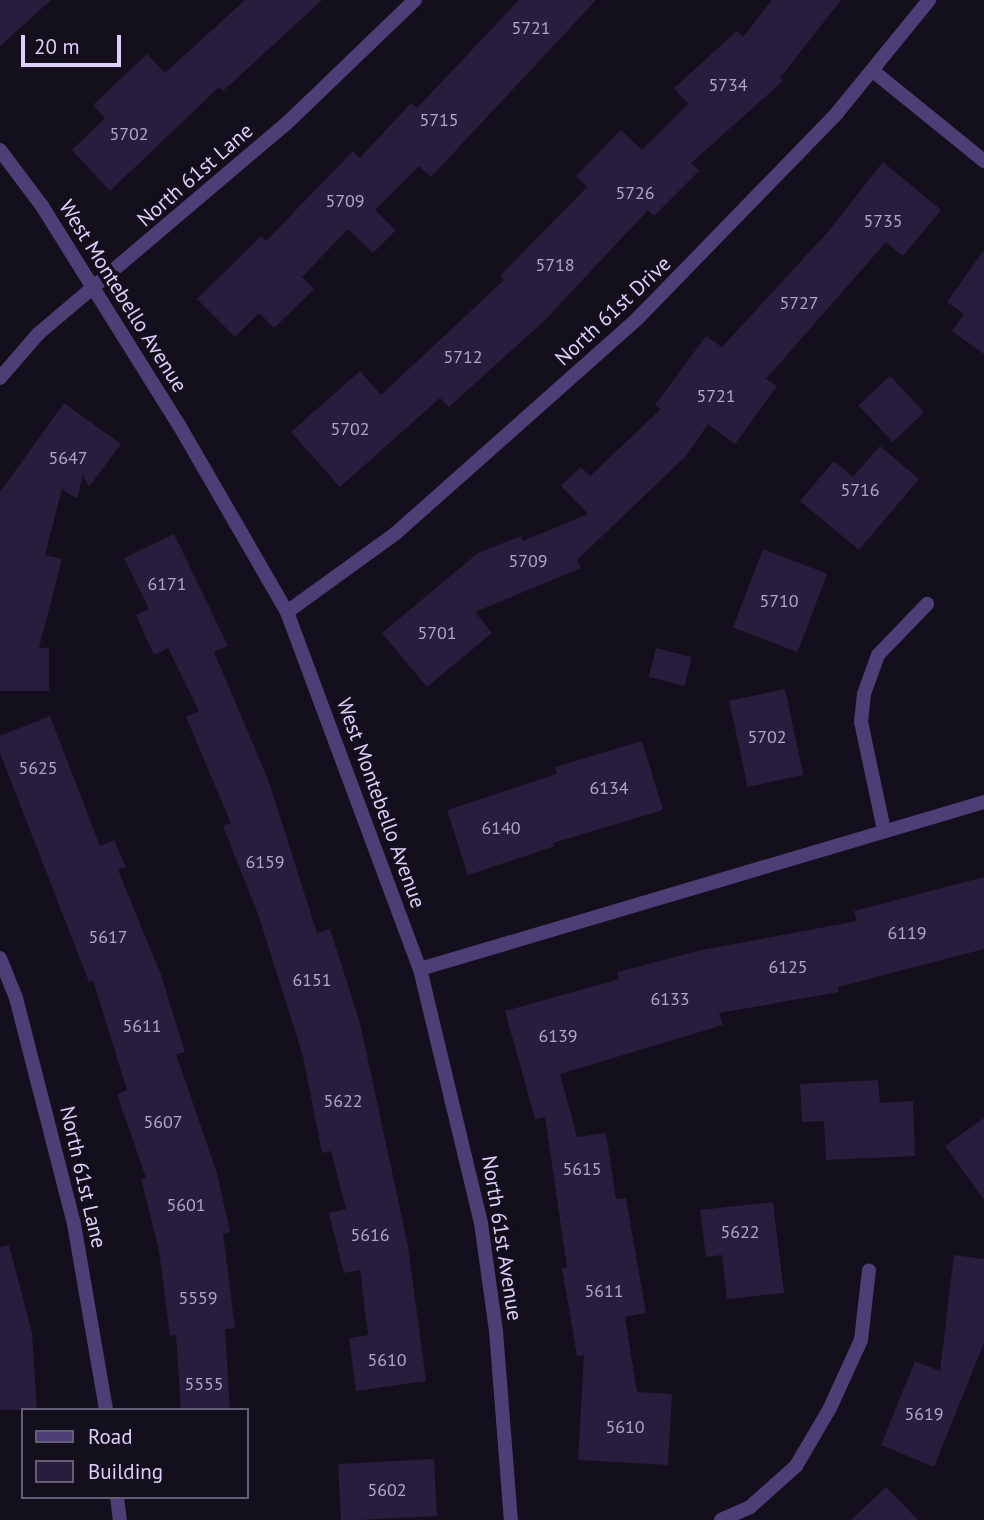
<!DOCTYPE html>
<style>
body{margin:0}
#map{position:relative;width:984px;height:1520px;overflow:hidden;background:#130f1d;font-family:"PT Sans",sans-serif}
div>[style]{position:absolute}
.building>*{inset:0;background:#281d3c;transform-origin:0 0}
.street>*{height:14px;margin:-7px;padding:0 7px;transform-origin:7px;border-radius:7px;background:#4b3f76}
span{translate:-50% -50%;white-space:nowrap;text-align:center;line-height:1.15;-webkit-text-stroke:7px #130f1d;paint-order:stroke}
.number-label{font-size:18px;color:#afa4ca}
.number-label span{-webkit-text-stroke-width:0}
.street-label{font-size:21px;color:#dcd1f9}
.legend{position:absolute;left:21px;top:1408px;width:228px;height:91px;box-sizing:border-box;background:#130f1d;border:2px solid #635d75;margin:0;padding:9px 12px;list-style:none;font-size:21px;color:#dcd1f9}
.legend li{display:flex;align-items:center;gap:14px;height:35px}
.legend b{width:35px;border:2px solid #635d75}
.scale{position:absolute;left:21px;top:35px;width:100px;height:32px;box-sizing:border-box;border:4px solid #dcd1f9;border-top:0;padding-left:9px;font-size:21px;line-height:24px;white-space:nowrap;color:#dcd1f9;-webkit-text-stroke:5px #130f1d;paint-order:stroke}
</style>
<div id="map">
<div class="building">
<i style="clip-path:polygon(0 0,51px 0,0 46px)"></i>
<i style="clip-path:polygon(245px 0,322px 0,223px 91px,219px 87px,110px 191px,72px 150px,105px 118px,93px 105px,147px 54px,165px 73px)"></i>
<i style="clip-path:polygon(519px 0,596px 0,431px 177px,419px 166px,375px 210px,396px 230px,373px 253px,348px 229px,302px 277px,314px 289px,274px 328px,259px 313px,235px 337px,197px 299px,261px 236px,266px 241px,353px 151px,360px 158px,411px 103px,417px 108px)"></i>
<i style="clip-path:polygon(772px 0,841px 0,780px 78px,783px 81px,691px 163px,699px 171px,654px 216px,648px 210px,545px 320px,449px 407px,440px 398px,340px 487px,291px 432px,360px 371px,381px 395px,504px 280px,500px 276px,587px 187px,576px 176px,621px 130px,642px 150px,688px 104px,674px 88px,737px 31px,743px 37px)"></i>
<i style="clip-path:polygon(883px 162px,941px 210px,903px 256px,886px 242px,766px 379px,777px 386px,735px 444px,708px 424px,686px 456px,577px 560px,581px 568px,475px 612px,492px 633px,427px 687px,382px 633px,478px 553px,521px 536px,523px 541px,588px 514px,561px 486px,581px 467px,590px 476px,661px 409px,655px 405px,706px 336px,722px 347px,827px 233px)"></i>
<i style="clip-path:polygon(984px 250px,984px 354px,952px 331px,964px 314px,947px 302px)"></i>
<i style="left:890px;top:376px;width:50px;height:43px;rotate:47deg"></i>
<i style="clip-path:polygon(64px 403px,121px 444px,89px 487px,83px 475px,77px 499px,62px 489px,45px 555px,62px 559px,39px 648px,49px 648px,49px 691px,0 691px,0 492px)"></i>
<i style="clip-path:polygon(880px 446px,919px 479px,859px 550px,800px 501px,834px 461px,853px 477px)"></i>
<i style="clip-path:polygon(174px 534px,228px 646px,214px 652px,269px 782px,317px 933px,330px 929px,360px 1023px,408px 1246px,426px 1381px,356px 1391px,349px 1338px,368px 1335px,360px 1270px,344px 1273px,329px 1213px,346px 1209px,331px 1151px,322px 1153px,303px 1056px,258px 914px,223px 826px,231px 823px,186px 717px,199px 711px,168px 648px,154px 655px,136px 615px,149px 609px,124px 558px)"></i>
<i style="left:763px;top:549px;width:69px;height:84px;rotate:21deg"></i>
<i style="left:656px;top:648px;width:37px;height:30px;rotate:14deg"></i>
<i style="left:785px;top:689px;width:88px;height:57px;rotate:78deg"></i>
<i style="clip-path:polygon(50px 716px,100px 846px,114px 840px,126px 867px,118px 870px,161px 975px,185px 1052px,176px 1054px,217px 1173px,230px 1232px,223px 1234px,235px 1328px,225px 1329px,230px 1410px,181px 1410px,176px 1335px,170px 1336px,159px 1251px,141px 1179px,146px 1178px,117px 1094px,127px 1090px,93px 980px,89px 982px,0 753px,0 736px)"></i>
<i style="clip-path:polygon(642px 741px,663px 810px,553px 843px,555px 846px,468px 875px,447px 810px,557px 774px,555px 767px)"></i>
<i style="clip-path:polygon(984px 877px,984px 949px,838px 987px,839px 992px,719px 1013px,723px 1025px,560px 1074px,577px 1137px,606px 1133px,616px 1199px,626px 1198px,646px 1313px,625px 1317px,637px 1392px,672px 1394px,668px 1465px,578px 1460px,584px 1355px,577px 1356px,562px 1268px,567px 1267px,545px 1117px,535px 1119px,505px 1011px,619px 979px,617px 972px,702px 950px,857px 921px,854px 911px)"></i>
<i style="clip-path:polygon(878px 1080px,880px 1103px,913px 1101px,915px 1156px,826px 1160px,824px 1121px,802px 1122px,800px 1084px)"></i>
<i style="clip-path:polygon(984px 1118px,984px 1200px,945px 1146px)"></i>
<i style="clip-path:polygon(773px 1202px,784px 1293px,727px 1299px,722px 1255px,706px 1257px,700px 1210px)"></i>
<i style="clip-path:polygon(9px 1245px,32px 1333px,37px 1410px,0 1410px,0 1247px)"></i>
<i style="clip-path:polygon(954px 1255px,984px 1259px,984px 1343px,934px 1467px,881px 1445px,915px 1361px,940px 1371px)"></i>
<i style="left:434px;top:1459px;width:57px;height:96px;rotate:87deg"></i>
<i style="clip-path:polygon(886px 1487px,918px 1520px,851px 1520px)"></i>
</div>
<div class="street">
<i style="left:873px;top:71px;width:143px;rotate:39deg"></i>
<i style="left:0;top:150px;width:70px;rotate:53.1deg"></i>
<i style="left:42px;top:206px;width:258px;rotate:58deg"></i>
<i style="left:179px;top:425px;width:216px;rotate:60deg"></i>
<i style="left:287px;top:612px;width:381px;rotate:69.6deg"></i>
<i style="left:420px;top:969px;width:261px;rotate:76.5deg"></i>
<i style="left:481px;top:1223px;width:109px;rotate:82.1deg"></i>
<i style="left:496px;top:1331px;width:190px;rotate:85.5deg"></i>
<i style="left:0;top:378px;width:58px;rotate:-49.2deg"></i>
<i style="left:38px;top:334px;width:325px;rotate:-40.3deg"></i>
<i style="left:286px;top:124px;width:179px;rotate:-43.9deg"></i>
<i style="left:287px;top:612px;width:135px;rotate:-35.9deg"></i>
<i style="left:396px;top:533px;width:322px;rotate:-41.6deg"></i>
<i style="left:637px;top:319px;width:287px;rotate:-45.8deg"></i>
<i style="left:837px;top:113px;width:146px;rotate:-50.8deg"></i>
<i style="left:884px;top:830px;width:110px;rotate:-102deg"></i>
<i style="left:861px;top:722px;width:28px;rotate:-84deg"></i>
<i style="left:864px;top:694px;width:41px;rotate:-70.3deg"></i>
<i style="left:878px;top:655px;width:71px;rotate:-46.1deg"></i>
<i style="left:0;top:958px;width:43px;rotate:68.2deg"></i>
<i style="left:16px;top:998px;width:233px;rotate:75.6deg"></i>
<i style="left:74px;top:1224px;width:189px;rotate:80.2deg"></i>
<i style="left:420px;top:969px;width:588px;rotate:-16.49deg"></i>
<i style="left:117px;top:1497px;width:23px;rotate:83deg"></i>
<i style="left:721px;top:1520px;width:32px;rotate:-24deg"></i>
<i style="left:750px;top:1507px;width:62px;rotate:-41.7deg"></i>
<i style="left:796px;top:1466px;width:67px;rotate:-59.6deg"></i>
<i style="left:830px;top:1408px;width:75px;rotate:-65.5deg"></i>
<i style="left:861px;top:1340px;width:70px;rotate:-83.5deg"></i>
</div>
<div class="number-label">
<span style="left:531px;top:28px">5721</span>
<span style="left:728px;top:85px">5734</span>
<span style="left:439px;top:120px">5715</span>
<span style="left:129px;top:134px">5702</span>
<span style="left:635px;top:193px">5726</span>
<span style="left:345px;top:201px">5709</span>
<span style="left:883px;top:221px">5735</span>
<span style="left:555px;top:265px">5718</span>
<span style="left:799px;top:303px">5727</span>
<span style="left:463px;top:357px">5712</span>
<span style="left:716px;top:396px">5721</span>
<span style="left:350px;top:429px">5702</span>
<span style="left:68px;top:458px">5647</span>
<span style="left:860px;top:490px">5716</span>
<span style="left:528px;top:561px">5709</span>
<span style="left:167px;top:584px">6171</span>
<span style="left:779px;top:601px">5710</span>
<span style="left:437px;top:633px">5701</span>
<span style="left:767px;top:737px">5702</span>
<span style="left:38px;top:768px">5625</span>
<span style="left:609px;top:788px">6134</span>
<span style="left:501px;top:828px">6140</span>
<span style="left:265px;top:862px">6159</span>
<span style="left:907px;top:933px">6119</span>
<span style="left:108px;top:937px">5617</span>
<span style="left:788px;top:967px">6125</span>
<span style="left:312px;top:980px">6151</span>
<span style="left:670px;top:999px">6133</span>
<span style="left:142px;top:1026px">5611</span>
<span style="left:558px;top:1036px">6139</span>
<span style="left:343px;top:1101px">5622</span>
<span style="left:163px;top:1122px">5607</span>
<span style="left:582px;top:1169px">5615</span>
<span style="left:186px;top:1205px">5601</span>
<span style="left:740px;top:1232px">5622</span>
<span style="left:370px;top:1235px">5616</span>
<span style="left:604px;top:1291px">5611</span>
<span style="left:198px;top:1298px">5559</span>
<span style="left:387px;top:1360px">5610</span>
<span style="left:204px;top:1384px">5555</span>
<span style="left:924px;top:1414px">5619</span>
<span style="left:625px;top:1427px">5610</span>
<span style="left:387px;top:1490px">5602</span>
</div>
<div class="street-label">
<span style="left:195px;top:175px;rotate:-41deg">North 61st Lane</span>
<span style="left:123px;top:296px;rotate:58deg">West Montebello Avenue</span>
<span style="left:613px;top:311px;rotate:-43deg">North 61st Drive</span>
<span style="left:381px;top:803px;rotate:70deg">West Montebello Avenue</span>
<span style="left:83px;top:1177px;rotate:77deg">North 61st Lane</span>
<span style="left:502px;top:1238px;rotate:81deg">North 61st Avenue</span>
</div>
<ul class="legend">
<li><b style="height:9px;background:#4b3f76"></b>Road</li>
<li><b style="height:19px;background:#281d3c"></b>Building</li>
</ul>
<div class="scale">20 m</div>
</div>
